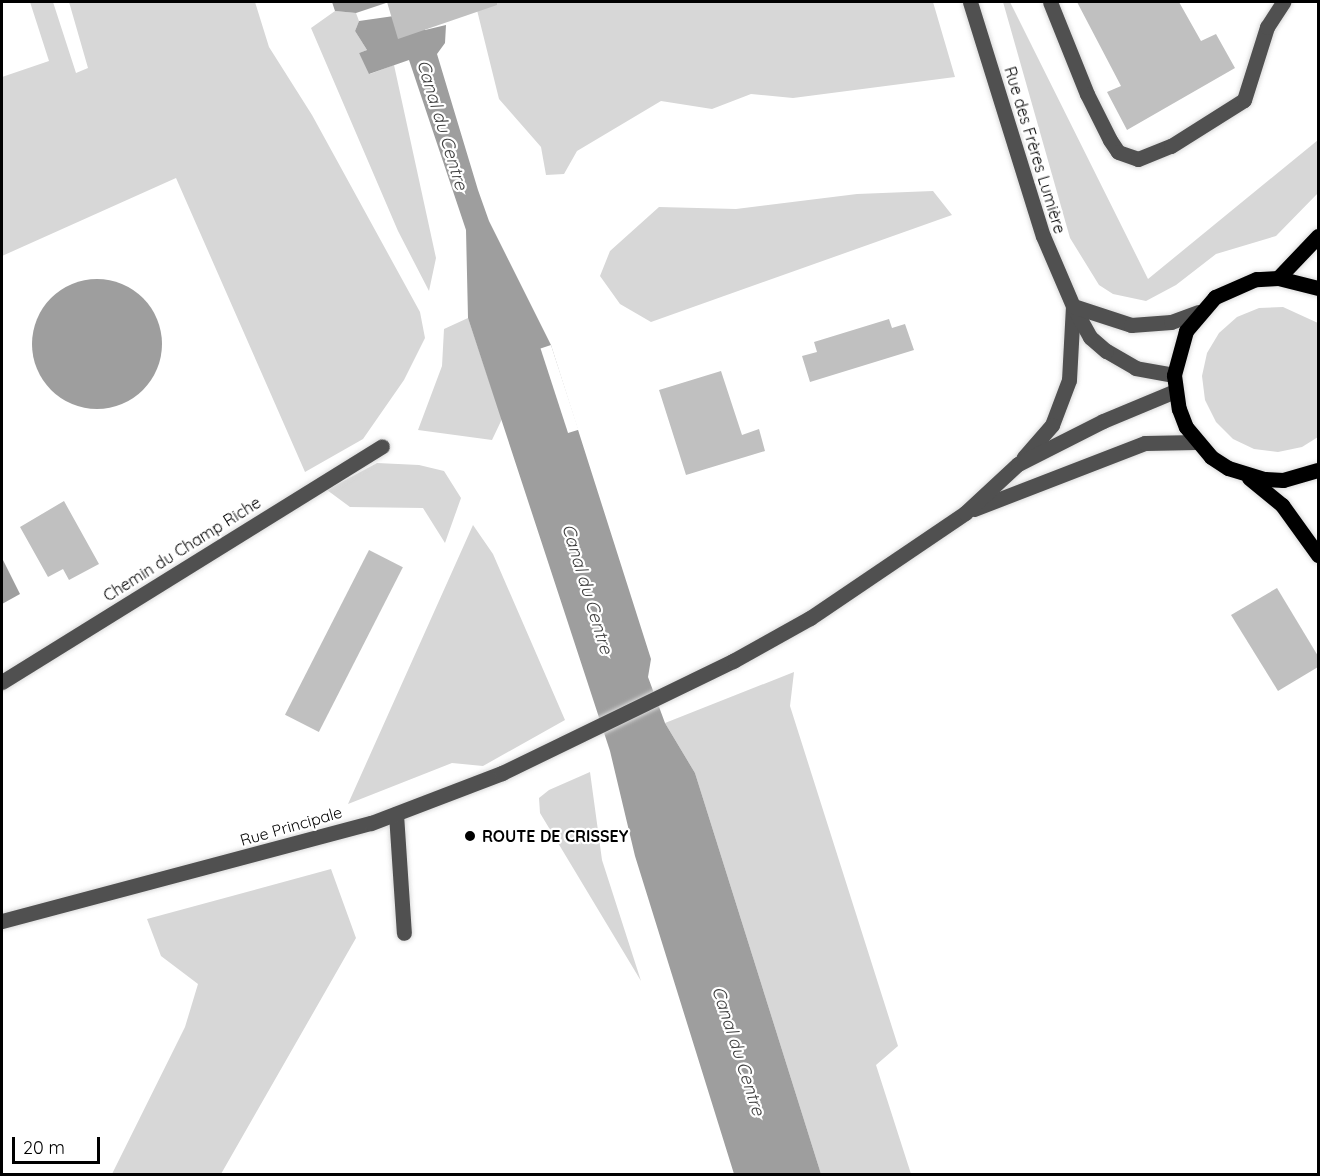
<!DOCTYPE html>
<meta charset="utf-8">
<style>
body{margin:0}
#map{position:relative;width:1320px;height:1176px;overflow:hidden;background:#fff;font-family:Quicksand,sans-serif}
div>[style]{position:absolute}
.green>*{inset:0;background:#d7d7d7}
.water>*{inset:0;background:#9e9e9e}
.round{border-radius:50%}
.pier>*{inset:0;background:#fff;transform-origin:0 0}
.building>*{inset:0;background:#c0c0c0;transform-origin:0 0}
.roads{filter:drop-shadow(0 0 2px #dbdbdb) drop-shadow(0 0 2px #dbdbdb)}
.minor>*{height:15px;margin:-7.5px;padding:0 7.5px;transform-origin:7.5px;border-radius:7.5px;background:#505050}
.major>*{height:15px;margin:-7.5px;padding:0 7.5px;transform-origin:7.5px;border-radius:7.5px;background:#000}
.dots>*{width:16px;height:16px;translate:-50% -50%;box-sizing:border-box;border:3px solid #fff;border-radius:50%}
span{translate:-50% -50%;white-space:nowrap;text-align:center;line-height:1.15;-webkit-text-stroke:4.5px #fff;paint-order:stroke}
.street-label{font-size:16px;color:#000}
.poi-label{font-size:16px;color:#000;font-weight:700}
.left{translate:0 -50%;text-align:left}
.water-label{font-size:18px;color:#3f3f3f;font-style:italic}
.frame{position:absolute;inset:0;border:3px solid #000;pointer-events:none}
.scale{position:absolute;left:12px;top:1137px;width:88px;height:27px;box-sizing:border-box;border:3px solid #000;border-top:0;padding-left:8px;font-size:18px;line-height:21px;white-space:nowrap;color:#000;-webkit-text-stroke:4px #fff;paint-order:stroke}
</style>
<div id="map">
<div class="green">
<i style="clip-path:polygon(30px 2px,53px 2px,76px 73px,88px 68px,69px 2px,255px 2px,269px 47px,312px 115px,420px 312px,425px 338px,404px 380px,363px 439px,305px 472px,176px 178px,2px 256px,2px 77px,49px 61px)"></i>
<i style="clip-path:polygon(475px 2px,933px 2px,955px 77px,793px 98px,751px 94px,712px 109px,661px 101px,577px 151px,564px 174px,546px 175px,541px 147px,499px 99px)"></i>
<i style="clip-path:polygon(1003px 2px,1010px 2px,1148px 279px,1318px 140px,1318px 193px,1276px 236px,1216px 254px,1176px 285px,1146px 301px,1113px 294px,1099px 285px,1070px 238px)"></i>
<i style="clip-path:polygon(335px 11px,356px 13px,359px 21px,355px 31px,367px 50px,359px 53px,370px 74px,394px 65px,436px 258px,429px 291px,398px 231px,311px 28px)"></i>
<i style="clip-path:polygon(933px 191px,952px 215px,651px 322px,620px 304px,600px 276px,610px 251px,659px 207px,736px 209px,857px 194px)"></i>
<i style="clip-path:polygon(1283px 307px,1318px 323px,1318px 437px,1302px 447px,1278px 452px,1254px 449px,1233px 439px,1216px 422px,1205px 400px,1202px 376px,1207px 353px,1219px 333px,1237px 317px,1259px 308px)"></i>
<i style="clip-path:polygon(468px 318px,502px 419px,492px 440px,418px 430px,442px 366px,444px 329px)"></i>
<i style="clip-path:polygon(377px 463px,419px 465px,444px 471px,461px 498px,445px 543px,423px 508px,350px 507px,327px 490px)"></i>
<i style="clip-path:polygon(473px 525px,493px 554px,565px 720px,483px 766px,452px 763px,348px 804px)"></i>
<i style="clip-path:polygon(794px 672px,790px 706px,898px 1046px,876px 1065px,911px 1174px,821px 1174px,695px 773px,665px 723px)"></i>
<i style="clip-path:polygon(590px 772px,602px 860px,641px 981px,540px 813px,539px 798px,549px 790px)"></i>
<i style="clip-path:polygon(331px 869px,356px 938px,221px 1174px,112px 1174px,185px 1027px,198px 984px,161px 956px,147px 919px)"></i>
</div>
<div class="water">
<i style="clip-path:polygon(332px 2px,416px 2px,425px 30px,446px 25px,445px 43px,437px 54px,478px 190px,489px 221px,551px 345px,651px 659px,648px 677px,665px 723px,695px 773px,821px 1174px,734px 1174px,635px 856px,610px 751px,468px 318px,466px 230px,409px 60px,369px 74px,359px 53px,367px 50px,355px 31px,359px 21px,394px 16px,389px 2px,356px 13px,335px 11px)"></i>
<i class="round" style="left:32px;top:279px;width:130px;height:130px"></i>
<i style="clip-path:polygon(2px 558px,20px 594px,2px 604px)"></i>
</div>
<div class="pier">
<i style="left:551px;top:345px;width:89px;height:11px;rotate:72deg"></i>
</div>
<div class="building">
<i style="clip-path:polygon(387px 2px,497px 2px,497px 5px,398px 39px)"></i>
<i style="clip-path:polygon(1077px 2px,1179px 2px,1201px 41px,1216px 34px,1235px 68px,1127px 130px,1107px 92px,1121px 86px)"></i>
<i style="clip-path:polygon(889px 319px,892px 328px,905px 324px,914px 350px,810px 382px,802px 356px,817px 352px,814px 342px)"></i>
<i style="clip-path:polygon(721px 371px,742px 435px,759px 429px,765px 451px,686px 475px,659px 390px)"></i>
<i style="clip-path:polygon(64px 501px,99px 564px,69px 580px,63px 569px,48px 577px,20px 527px)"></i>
<i style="left:369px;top:550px;width:38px;height:185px;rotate:27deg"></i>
<i style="clip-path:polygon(1277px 588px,1318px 656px,1318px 667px,1278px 691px,1231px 615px)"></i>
</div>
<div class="roads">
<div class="minor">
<i style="left:970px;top:2px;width:245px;rotate:72.7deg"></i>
<i style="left:1043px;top:236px;width:76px;rotate:66.8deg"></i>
<i style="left:1073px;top:306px;width:74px;rotate:93.1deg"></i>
<i style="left:1069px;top:380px;width:48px;rotate:110.7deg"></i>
<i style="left:1052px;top:425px;width:43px;rotate:131.2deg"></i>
<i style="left:1050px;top:2px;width:99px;rotate:68.1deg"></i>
<i style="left:1087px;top:94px;width:51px;rotate:63.4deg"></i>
<i style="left:1110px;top:140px;width:14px;rotate:56deg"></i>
<i style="left:1118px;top:152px;width:21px;rotate:19deg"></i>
<i style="left:1138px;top:159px;width:35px;rotate:-22deg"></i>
<i style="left:1171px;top:146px;width:86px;rotate:-32.2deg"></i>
<i style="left:1244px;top:100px;width:77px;rotate:-72.5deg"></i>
<i style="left:1267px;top:27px;width:30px;rotate:-57deg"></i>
<i style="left:1174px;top:375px;width:39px;rotate:-170deg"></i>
<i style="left:1136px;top:368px;width:34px;rotate:-150deg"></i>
<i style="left:1106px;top:351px;width:21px;rotate:-139deg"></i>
<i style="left:1090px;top:337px;width:35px;rotate:-119deg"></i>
<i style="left:1073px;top:306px;width:61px;rotate:18.1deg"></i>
<i style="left:1131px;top:325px;width:40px;rotate:-4.3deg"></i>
<i style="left:1171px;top:322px;width:29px;rotate:-20deg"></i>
<i style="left:974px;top:509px;width:183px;rotate:-21.1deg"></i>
<i style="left:1145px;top:443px;width:51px;rotate:-1.1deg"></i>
<i style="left:2px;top:682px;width:447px;rotate:-31.8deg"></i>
<i style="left:396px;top:814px;width:119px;rotate:86.2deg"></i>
<i style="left:2px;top:921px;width:382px;rotate:-14.9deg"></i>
<i style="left:371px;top:823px;width:140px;rotate:-20.9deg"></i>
<i style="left:502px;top:773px;width:257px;rotate:-25.9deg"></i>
<i style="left:733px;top:661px;width:88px;rotate:-29.2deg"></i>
<i style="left:810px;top:618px;width:187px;rotate:-34.1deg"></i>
<i style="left:965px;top:513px;width:72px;rotate:-42.8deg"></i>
<i style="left:1018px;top:464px;width:95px;rotate:-26.8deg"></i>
<i style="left:1103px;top:421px;width:78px;rotate:-22.6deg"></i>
</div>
<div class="major">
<i style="left:1278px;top:278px;width:58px;rotate:-46.4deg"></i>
<i style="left:1318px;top:288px;width:41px;rotate:-166deg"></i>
<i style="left:1278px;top:278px;width:22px;rotate:177deg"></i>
<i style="left:1256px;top:279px;width:45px;rotate:156.3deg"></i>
<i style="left:1215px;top:297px;width:45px;rotate:130.5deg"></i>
<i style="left:1186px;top:331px;width:46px;rotate:105.3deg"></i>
<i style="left:1174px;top:375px;width:34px;rotate:82deg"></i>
<i style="left:1179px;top:409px;width:19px;rotate:69deg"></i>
<i style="left:1186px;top:427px;width:39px;rotate:50deg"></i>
<i style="left:1211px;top:457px;width:20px;rotate:33deg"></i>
<i style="left:1228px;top:468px;width:39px;rotate:17deg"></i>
<i style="left:1265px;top:479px;width:18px;rotate:3deg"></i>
<i style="left:1283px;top:480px;width:36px;rotate:-16deg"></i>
<i style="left:1249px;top:478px;width:43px;rotate:39.3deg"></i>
<i style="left:1282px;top:505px;width:62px;rotate:54.2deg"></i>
</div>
</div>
<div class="dots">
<i style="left:470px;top:836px;background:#000"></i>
</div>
<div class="street-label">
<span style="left:1035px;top:150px;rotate:73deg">Rue des Frères Lumière</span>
<span style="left:182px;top:549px;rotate:-32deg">Chemin du Champ Riche</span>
<span style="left:291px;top:826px;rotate:-16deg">Rue Principale</span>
</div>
<div class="poi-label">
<span class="left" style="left:482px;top:836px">ROUTE DE CRISSEY</span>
</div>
<div class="water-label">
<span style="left:442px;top:125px;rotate:73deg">Canal du Centre</span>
<span style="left:587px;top:589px;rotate:73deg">Canal du Centre</span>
<span style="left:738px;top:1051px;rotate:72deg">Canal du Centre</span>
</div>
<div class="frame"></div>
<div class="scale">20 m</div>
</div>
